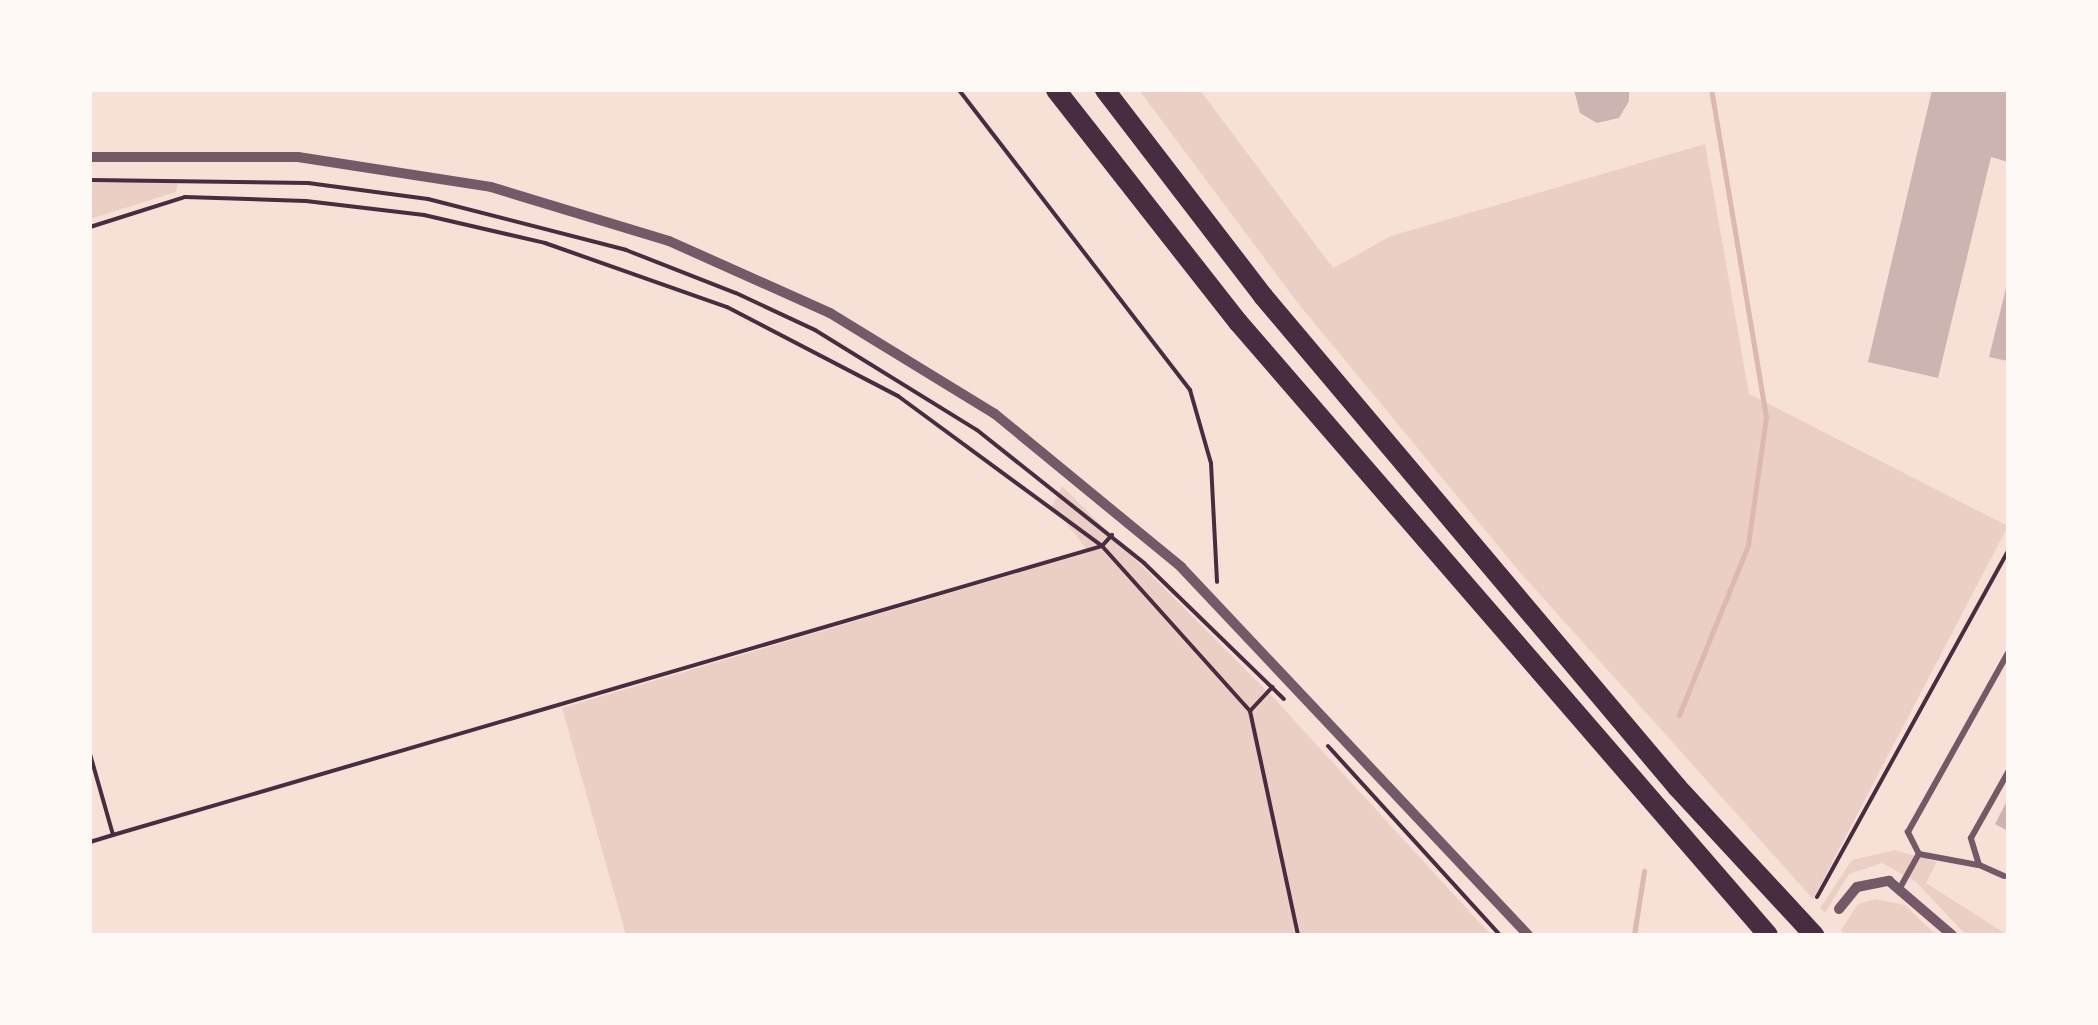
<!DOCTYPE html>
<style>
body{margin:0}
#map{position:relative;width:2098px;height:1025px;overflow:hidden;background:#f7e1d7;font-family:Spectral,serif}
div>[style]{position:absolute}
.green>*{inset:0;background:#ebcfc5}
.stream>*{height:5px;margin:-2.5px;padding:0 2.5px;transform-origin:2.5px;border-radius:2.5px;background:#dcb8b0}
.building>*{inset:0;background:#ccb4b1}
.path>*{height:4px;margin:-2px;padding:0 2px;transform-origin:2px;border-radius:2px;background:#4a2c40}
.service>*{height:6px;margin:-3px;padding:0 3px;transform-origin:3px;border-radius:3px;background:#755966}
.minor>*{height:10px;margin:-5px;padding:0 5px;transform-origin:5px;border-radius:5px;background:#755966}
.motorway>*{height:20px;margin:-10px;padding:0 10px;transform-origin:10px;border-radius:10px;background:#4a2c40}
span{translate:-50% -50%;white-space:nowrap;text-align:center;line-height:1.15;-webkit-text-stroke:8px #fffaf5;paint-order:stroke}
.frame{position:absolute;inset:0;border:92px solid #fffaf5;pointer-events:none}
</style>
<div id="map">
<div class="green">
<i style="clip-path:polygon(1139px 90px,1200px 90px,1333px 268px,1391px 236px,1705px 144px,1749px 394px,2008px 526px,1813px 899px,1518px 570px,1297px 302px)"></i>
<i style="clip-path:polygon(178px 180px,176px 192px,90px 219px,90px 183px)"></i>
<i style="clip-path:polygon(1062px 486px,1271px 695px,1491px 935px,626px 935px,562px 708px,1089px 552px,1052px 506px)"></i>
<i style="clip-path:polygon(1895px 850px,1937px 862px,1926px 883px,2008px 935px,1966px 935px,1916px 882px,1882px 863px,1849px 874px,1825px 913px,1820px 908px,1852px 860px)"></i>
<i style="clip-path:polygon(1875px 899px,1905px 905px,1936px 935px,1845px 935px,1841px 930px,1858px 904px)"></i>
</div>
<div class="stream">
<i style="left:1679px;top:715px;width:183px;rotate:-67.9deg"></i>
<i style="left:1748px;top:545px;width:129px;rotate:-82deg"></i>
<i style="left:1766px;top:417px;width:332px;rotate:-99.5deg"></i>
<i style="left:1634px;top:935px;width:65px;rotate:-81.1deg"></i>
</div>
<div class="building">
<i style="clip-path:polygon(1574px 90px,1629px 90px,1629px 101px,1619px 118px,1597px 123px,1580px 113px)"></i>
<i style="clip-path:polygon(1932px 90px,2008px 90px,2008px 162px,1991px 157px,1938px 378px,1868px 362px)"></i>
<i style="clip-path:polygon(2007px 284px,2008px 284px,2008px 361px,1989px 357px)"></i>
<i style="clip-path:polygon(2008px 799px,2008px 831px,1995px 824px)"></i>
</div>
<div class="path">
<i style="left:959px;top:90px;width:379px;rotate:52.4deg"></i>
<i style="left:1190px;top:390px;width:76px;rotate:74deg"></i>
<i style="left:1211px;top:463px;width:119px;rotate:87.1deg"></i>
<i style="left:90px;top:180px;width:218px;rotate:0.8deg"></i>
<i style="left:308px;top:183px;width:121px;rotate:7.6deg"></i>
<i style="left:428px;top:199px;width:204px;rotate:14.4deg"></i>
<i style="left:626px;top:250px;width:118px;rotate:21.4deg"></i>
<i style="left:736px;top:293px;width:87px;rotate:25.1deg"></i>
<i style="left:815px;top:330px;width:190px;rotate:31.7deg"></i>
<i style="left:977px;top:430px;width:213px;rotate:38.5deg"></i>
<i style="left:1144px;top:563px;width:195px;rotate:44.2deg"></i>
<i style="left:90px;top:227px;width:100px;rotate:-17.5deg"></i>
<i style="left:185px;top:197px;width:121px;rotate:1.9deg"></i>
<i style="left:306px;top:201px;width:119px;rotate:6.8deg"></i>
<i style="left:424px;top:215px;width:124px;rotate:13deg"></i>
<i style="left:545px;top:243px;width:193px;rotate:19.4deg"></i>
<i style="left:727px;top:307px;width:193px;rotate:27.5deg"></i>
<i style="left:898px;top:396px;width:253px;rotate:36.3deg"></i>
<i style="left:1102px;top:546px;width:222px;rotate:48.1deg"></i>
<i style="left:1250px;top:711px;width:229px;rotate:77.9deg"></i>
<i style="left:1250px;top:711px;width:33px;rotate:-47deg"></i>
<i style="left:1328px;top:746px;width:256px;rotate:47.7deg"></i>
<i style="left:90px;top:754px;width:84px;rotate:74.1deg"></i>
<i style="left:113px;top:835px;width:24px;rotate:163deg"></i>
<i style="left:113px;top:835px;width:1030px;rotate:-16.29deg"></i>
<i style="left:1102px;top:546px;width:15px;rotate:-48deg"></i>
<i style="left:1817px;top:897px;width:395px;rotate:-61.1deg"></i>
</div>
<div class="service">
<i style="left:1919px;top:854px;width:25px;rotate:-117deg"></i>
<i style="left:1908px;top:832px;width:205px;rotate:-60.8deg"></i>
<i style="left:2004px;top:876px;width:27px;rotate:-156deg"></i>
<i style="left:1979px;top:865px;width:28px;rotate:-107deg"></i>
<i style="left:1971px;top:838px;width:76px;rotate:-60.7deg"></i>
<i style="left:1901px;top:886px;width:37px;rotate:-61deg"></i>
<i style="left:1919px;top:854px;width:60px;rotate:10.6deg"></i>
</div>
<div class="minor">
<i style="left:90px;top:157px;width:208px"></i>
<i style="left:298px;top:157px;width:195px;rotate:8.8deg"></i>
<i style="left:491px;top:187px;width:186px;rotate:16.9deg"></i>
<i style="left:669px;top:241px;width:176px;rotate:24.1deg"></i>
<i style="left:830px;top:313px;width:193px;rotate:31.5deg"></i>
<i style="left:995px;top:414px;width:241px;rotate:39.4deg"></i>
<i style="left:1181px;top:567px;width:506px;rotate:46.68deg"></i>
<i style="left:1839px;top:909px;width:28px;rotate:-51deg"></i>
<i style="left:1857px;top:887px;width:33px;rotate:-11deg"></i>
<i style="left:1889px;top:881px;width:83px;rotate:40.6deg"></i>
</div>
<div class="motorway">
<i style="left:1056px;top:90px;width:295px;rotate:51.9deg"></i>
<i style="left:1238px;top:322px;width:810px;rotate:49.15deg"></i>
<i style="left:1105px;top:90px;width:260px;rotate:52.5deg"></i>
<i style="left:1263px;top:296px;width:642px;rotate:49.86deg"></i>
<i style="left:1677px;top:787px;width:202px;rotate:47.2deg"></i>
</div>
<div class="frame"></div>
</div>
